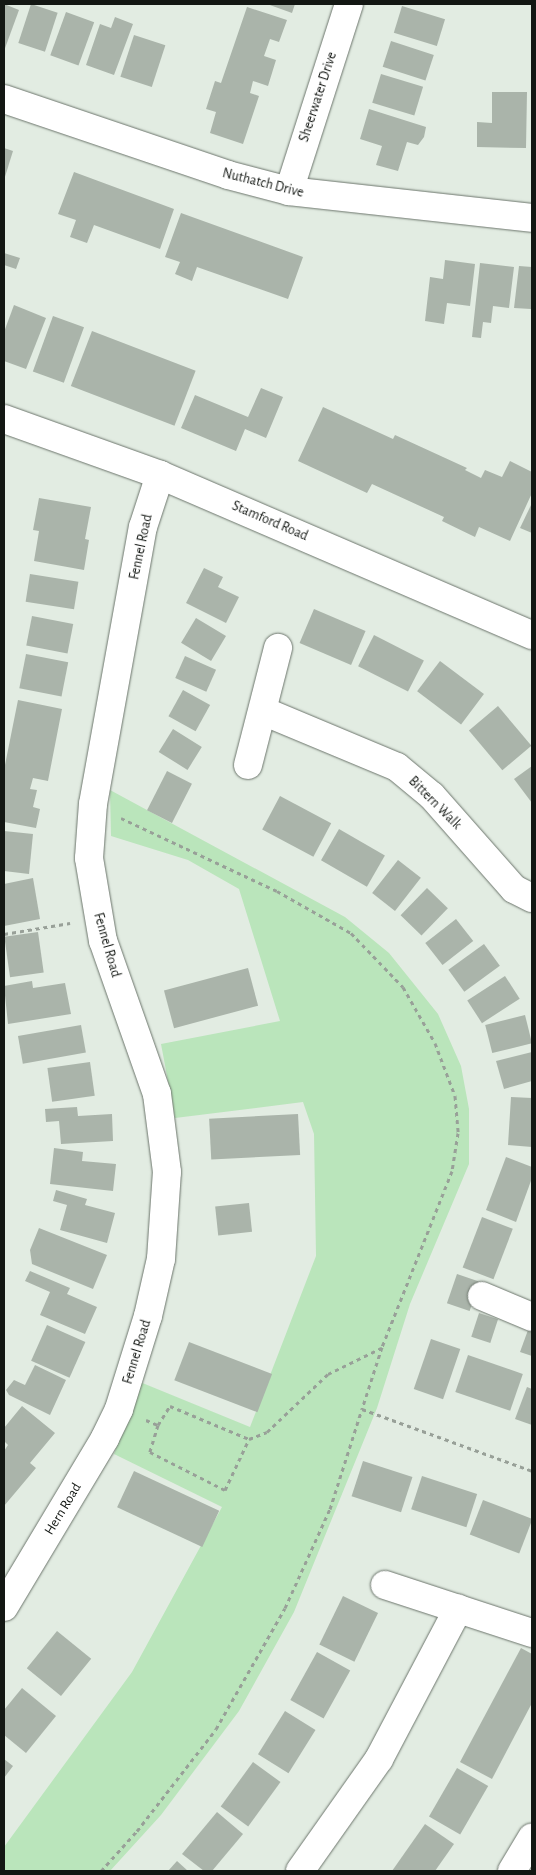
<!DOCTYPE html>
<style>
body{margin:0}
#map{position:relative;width:536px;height:1875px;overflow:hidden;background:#e2ece2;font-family:"Alegreya Sans",sans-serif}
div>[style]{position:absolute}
.green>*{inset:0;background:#bae5bb}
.building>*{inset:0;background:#aab4aa;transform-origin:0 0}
.path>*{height:3px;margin-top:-1.5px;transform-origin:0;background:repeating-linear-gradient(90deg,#98a098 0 4px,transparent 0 8px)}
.roads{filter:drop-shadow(0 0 1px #6c756c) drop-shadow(0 0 1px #6c756c)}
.minor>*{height:28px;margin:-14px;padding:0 14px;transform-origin:14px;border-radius:14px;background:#fff}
span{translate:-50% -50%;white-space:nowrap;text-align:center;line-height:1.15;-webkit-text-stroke:4.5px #fff;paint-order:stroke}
.street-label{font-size:14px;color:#131713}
.frame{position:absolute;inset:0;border:5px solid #131713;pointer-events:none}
</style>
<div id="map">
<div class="green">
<i style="clip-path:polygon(110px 790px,345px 917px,389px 953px,438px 1014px,461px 1066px,469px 1109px,469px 1164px,410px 1304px,377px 1408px,294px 1612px,239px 1711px,161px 1815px,110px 1871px,4px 1871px,4px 1847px,132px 1672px,222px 1507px,114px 1454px,140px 1382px,250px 1427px,316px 1256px,314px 1134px,303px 1102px,175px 1118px,161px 1044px,280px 1021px,239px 889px,188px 860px,111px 836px)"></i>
</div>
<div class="building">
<i style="clip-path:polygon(4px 4px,19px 10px,4px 51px)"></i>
<i style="left:31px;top:4px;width:28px;height:41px;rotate:18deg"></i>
<i style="clip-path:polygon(267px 4px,295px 4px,292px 13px)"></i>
<i style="left:402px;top:6px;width:45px;height:28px;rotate:17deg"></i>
<i style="clip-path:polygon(247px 7px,287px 20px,279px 42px,270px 39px,264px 56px,276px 60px,268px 86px,253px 81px,250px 93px,259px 96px,243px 144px,210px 133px,216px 112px,206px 109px,215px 81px,221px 83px)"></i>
<i style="left:66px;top:12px;width:30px;height:46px;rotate:20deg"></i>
<i style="clip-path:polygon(115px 17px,133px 24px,114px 75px,86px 65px,100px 24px,111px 28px)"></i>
<i style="left:134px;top:35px;width:33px;height:44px;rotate:18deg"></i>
<i style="left:391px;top:41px;width:45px;height:27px;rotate:18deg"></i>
<i style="left:381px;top:74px;width:44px;height:30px;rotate:17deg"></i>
<i style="clip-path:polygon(492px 92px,527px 92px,526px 148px,477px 147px,477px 122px,492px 123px)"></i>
<i style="clip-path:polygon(369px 109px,426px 127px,424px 137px,418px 145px,407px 142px,398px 171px,376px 165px,382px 146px,360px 139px)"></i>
<i style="clip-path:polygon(4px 148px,13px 151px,4px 180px)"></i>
<i style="clip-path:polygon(74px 172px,174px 209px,160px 249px,94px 225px,87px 243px,70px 237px,76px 220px,58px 214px)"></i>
<i style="clip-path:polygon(181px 213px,303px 257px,288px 299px,197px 267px,192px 281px,175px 274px,180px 262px,165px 257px)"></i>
<i style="clip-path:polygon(4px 253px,20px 258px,16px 269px,4px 265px)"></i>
<i style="clip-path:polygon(445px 260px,475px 264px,470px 306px,447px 303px,444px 324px,425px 321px,430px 277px,443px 279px)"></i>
<i style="clip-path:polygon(480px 263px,514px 267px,509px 308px,493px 306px,491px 323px,483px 322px,481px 338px,472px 337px)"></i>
<i style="clip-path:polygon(519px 266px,532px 267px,532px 326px,531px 309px,514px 308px)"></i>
<i style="clip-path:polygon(14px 305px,46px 318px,26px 369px,4px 361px,4px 332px)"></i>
<i style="left:53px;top:316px;width:33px;height:59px;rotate:20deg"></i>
<i style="left:92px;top:331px;width:111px;height:59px;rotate:21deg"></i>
<i style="clip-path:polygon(261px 388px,283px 397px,266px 438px,245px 429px,236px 451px,181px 428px,195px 395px,248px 417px)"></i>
<i style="clip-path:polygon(323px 407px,393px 439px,395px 435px,467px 468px,465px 470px,481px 478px,485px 470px,502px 477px,510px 461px,532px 472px,532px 493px,510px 541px,479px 527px,475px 537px,442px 521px,444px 517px,372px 484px,367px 493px,298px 461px)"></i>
<i style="clip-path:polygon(39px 498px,91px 507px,85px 539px,89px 540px,84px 570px,34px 561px,39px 531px,33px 530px)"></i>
<i style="clip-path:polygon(532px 503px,532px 533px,520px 528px)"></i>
<i style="clip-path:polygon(204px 568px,223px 577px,218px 587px,239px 597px,226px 623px,186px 603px)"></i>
<i style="left:30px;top:574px;width:49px;height:28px;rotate:9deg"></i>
<i style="left:314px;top:609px;width:56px;height:37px;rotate:23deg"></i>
<i style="left:32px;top:616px;width:42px;height:30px;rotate:11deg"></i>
<i style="left:196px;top:618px;width:35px;height:29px;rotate:31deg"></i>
<i style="left:374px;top:635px;width:56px;height:35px;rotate:27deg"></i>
<i style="left:26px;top:654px;width:43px;height:35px;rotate:11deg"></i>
<i style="left:185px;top:656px;width:34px;height:24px;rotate:24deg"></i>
<i style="left:440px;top:661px;width:55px;height:38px;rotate:37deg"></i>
<i style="left:183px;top:690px;width:31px;height:30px;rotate:29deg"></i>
<i style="clip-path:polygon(18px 700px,62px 709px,48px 781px,33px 778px,30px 789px,37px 790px,33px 807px,40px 809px,36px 828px,4px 822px,4px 770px)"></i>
<i style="left:498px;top:706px;width:52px;height:38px;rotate:50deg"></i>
<i style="left:173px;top:729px;width:34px;height:27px;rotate:32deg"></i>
<i style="clip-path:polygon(532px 766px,532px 803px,514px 779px)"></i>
<i style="left:167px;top:771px;width:28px;height:44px;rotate:27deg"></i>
<i style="left:280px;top:796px;width:58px;height:38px;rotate:28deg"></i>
<i style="left:339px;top:829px;width:53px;height:36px;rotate:30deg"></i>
<i style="clip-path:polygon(4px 831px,33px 834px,29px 874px,4px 871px)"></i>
<i style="left:398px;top:860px;width:29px;height:42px;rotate:38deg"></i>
<i style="clip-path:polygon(33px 878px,40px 919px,4px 926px,4px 884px)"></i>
<i style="left:427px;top:888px;width:29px;height:38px;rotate:44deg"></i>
<i style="left:456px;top:919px;width:28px;height:39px;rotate:52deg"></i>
<i style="left:38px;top:932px;width:41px;height:34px;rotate:82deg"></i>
<i style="left:484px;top:944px;width:27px;height:44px;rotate:54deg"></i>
<i style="left:248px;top:968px;width:39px;height:87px;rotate:75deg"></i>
<i style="left:505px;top:976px;width:27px;height:45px;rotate:57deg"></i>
<i style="clip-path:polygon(32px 981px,33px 988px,65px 983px,71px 1014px,8px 1024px,4px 986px)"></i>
<i style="left:525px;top:1015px;width:29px;height:41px;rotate:76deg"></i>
<i style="left:81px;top:1025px;width:28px;height:64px;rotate:80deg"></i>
<i style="clip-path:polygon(532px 1052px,532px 1081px,504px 1089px,496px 1061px)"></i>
<i style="left:90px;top:1062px;width:34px;height:43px;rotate:82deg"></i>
<i style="clip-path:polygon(511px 1097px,532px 1098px,532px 1147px,508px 1145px)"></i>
<i style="clip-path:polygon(77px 1107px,78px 1116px,112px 1114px,113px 1141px,61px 1144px,59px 1121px,46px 1122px,45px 1109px)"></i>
<i style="left:298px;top:1114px;width:41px;height:89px;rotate:87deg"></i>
<i style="clip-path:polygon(54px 1148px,83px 1152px,82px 1161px,116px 1164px,113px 1191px,50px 1184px)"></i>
<i style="clip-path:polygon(506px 1157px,532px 1167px,532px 1178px,516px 1222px,486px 1210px)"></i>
<i style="clip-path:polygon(56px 1190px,87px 1199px,85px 1205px,115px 1213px,107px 1243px,60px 1230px,67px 1205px,53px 1201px)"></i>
<i style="left:249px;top:1203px;width:29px;height:34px;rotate:84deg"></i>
<i style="left:482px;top:1217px;width:33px;height:54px;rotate:21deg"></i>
<i style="clip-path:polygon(39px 1228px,107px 1255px,93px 1289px,32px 1264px,30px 1250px)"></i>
<i style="clip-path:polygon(30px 1271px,70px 1288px,67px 1294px,97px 1307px,85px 1334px,40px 1315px,50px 1292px,25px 1281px)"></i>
<i style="left:457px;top:1274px;width:24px;height:31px;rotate:19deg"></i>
<i style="left:479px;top:1313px;width:20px;height:25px;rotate:18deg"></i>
<i style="left:47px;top:1325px;width:42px;height:39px;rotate:24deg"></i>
<i style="clip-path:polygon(528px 1330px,532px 1331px,532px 1356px,520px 1352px)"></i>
<i style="left:431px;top:1339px;width:31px;height:53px;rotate:19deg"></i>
<i style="left:189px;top:1342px;width:89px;height:41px;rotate:21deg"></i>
<i style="left:468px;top:1355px;width:58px;height:39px;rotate:19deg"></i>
<i style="clip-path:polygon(35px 1365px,66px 1380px,50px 1415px,9px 1395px,6px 1390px,14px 1380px,25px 1385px)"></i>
<i style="clip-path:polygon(527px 1387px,532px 1389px,532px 1425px,515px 1419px)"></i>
<i style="clip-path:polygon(22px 1406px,55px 1433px,30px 1463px,36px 1468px,4px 1506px,4px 1451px,8px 1445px,4px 1441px,4px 1428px)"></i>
<i style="left:363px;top:1461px;width:52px;height:37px;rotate:18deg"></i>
<i style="left:134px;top:1471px;width:94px;height:40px;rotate:25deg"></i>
<i style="left:422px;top:1476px;width:58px;height:35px;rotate:18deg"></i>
<i style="left:483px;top:1500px;width:53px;height:37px;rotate:21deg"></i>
<i style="left:343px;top:1596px;width:39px;height:54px;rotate:26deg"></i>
<i style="left:57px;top:1631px;width:44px;height:48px;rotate:39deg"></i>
<i style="clip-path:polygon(521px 1648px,532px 1654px,532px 1703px,492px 1779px,460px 1762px)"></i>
<i style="left:317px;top:1652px;width:38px;height:55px;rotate:29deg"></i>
<i style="clip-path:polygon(22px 1688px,56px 1716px,26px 1753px,4px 1735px,4px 1710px)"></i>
<i style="left:285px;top:1711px;width:36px;height:51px;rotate:32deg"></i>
<i style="clip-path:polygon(4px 1759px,13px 1766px,4px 1778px)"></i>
<i style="left:253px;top:1762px;width:34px;height:55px;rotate:36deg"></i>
<i style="left:457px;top:1768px;width:36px;height:56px;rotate:30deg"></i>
<i style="clip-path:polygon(217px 1812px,243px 1834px,212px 1871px,204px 1871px,182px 1854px)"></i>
<i style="clip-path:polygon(425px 1824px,454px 1844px,435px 1871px,392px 1871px)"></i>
<i style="clip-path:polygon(177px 1861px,188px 1871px,168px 1871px)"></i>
</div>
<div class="path">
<i style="left:121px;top:818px;width:172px;rotate:25.1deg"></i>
<i style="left:277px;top:891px;width:85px;rotate:29.6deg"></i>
<i style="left:351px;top:933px;width:75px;rotate:46.1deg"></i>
<i style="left:403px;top:987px;width:64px;rotate:60.3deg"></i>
<i style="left:435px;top:1043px;width:57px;rotate:69.3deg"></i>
<i style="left:455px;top:1096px;width:37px;rotate:85deg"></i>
<i style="left:458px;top:1133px;width:38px;rotate:99deg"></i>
<i style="left:452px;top:1171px;width:189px;rotate:111.7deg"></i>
<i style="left:382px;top:1347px;width:65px;rotate:107.9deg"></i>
<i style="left:362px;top:1409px;width:181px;rotate:20deg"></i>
<i style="left:4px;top:934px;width:67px;rotate:-9.5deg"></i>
<i style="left:146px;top:1420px;width:13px;rotate:23deg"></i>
<i style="left:158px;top:1425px;width:22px;rotate:-58deg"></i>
<i style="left:170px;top:1406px;width:86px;rotate:22.7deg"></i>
<i style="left:249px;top:1439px;width:19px;rotate:-21deg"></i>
<i style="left:267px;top:1432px;width:84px;rotate:-43.6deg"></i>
<i style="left:328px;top:1374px;width:59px;rotate:-26.1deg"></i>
<i style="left:158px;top:1425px;width:28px;rotate:107deg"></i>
<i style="left:150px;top:1452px;width:84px;rotate:26.9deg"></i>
<i style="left:225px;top:1490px;width:56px;rotate:-64.8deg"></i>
<i style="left:101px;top:1871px;width:54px;rotate:-48deg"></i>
<i style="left:137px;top:1831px;width:129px;rotate:-52.2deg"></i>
<i style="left:216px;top:1729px;width:139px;rotate:-60.3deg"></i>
<i style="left:285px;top:1608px;width:109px;rotate:-65.6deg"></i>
<i style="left:330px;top:1509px;width:105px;rotate:-72.3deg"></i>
</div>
<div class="roads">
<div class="minor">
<i style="left:4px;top:99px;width:237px;rotate:18.7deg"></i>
<i style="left:228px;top:175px;width:63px;rotate:14.7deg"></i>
<i style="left:289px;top:191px;width:244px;rotate:6.3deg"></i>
<i style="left:289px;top:191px;width:196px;rotate:-72.2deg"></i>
<i style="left:4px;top:419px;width:166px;rotate:19.7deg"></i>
<i style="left:160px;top:475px;width:405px;rotate:23.3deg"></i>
<i style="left:263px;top:711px;width:145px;rotate:22.7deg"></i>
<i style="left:397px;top:767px;width:45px;rotate:39.6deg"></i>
<i style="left:432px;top:796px;width:124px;rotate:48.6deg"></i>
<i style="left:514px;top:889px;width:20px;rotate:27deg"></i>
<i style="left:248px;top:765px;width:121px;rotate:-75.6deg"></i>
<i style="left:482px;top:1296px;width:54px;rotate:22.8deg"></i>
<i style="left:385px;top:1585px;width:155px;rotate:18.1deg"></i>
<i style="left:4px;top:1607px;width:197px;rotate:-59.1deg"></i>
<i style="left:105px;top:1438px;width:32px;rotate:-64deg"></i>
<i style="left:119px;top:1409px;width:97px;rotate:-72.7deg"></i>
<i style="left:148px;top:1316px;width:58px;rotate:-77.2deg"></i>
<i style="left:161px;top:1259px;width:87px;rotate:-86.1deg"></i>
<i style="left:167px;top:1172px;width:79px;rotate:-97.3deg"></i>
<i style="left:157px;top:1094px;width:162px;rotate:-109.4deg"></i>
<i style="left:103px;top:941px;width:84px;rotate:-99.6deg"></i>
<i style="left:89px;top:858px;width:54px;rotate:-85.8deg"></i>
<i style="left:93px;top:804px;width:281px;rotate:-79.8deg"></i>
<i style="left:143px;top:527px;width:55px;rotate:-71.9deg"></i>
<i style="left:300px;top:1871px;width:137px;rotate:-54.8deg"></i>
<i style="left:379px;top:1759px;width:170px;rotate:-62.2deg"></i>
<i style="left:512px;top:1871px;width:39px;rotate:-59deg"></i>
</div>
</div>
<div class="street-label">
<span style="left:318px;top:97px;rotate:-72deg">Sheerwater Drive</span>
<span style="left:263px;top:183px;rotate:14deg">Nuthatch Drive</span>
<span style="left:270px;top:521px;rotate:23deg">Stamford Road</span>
<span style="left:141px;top:547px;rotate:-78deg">Fennel Road</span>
<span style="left:435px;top:803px;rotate:45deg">Bittern Walk</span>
<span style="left:107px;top:945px;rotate:74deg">Fennel Road</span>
<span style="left:137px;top:1352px;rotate:-73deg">Fennel Road</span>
<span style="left:63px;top:1509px;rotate:-59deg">Hern Road</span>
</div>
<div class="frame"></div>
</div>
